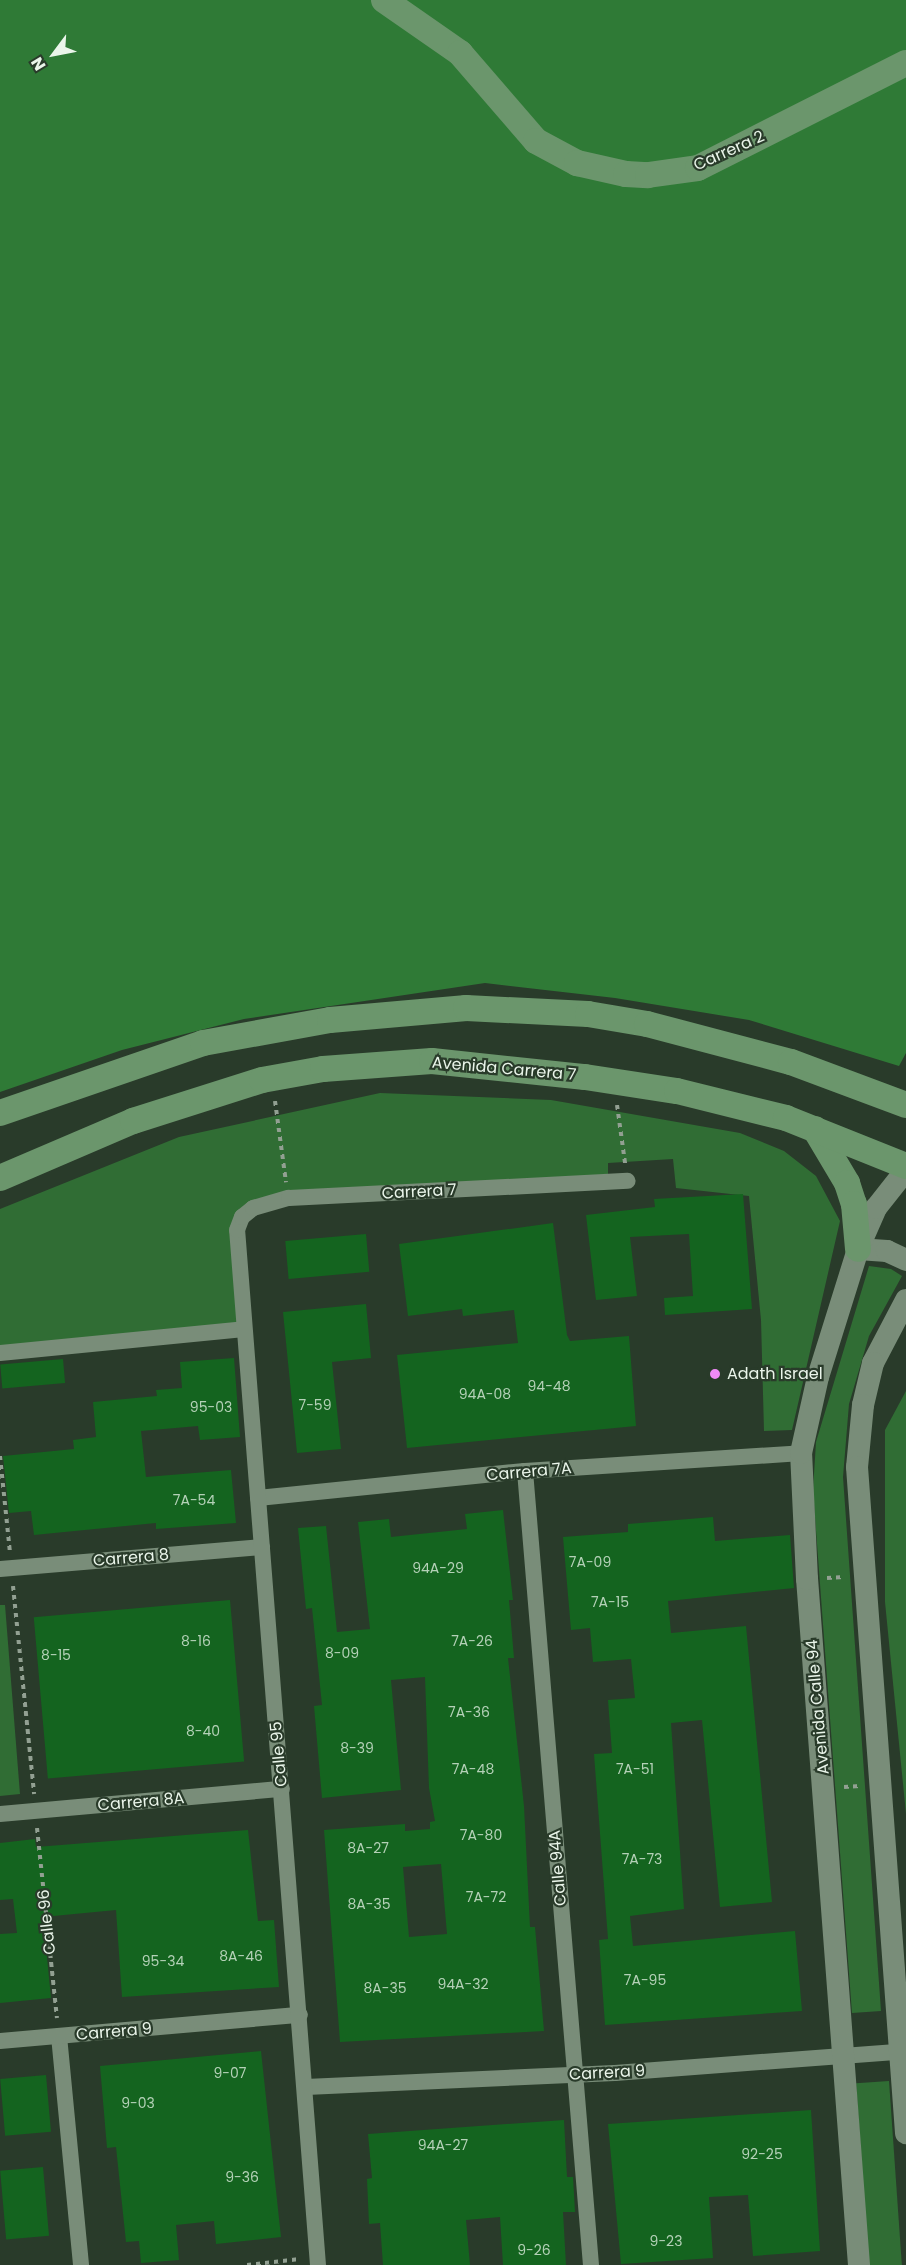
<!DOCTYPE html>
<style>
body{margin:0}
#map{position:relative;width:906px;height:2265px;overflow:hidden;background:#293b2a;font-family:Poppins,sans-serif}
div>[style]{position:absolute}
.green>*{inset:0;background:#306d34;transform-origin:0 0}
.forest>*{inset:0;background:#2f7a36}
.building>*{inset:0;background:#14641f;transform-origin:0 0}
.path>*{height:4px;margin-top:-2px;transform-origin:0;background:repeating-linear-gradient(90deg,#92a092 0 4.5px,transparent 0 9px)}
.minor>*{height:16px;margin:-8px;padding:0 8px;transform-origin:8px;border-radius:8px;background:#798d79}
.secondary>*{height:22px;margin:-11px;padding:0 11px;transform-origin:11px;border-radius:11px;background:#798d79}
.primary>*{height:26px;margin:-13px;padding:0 13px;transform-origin:13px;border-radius:13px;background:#6b966c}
.dots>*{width:16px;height:16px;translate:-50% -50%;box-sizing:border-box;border:3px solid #293b2a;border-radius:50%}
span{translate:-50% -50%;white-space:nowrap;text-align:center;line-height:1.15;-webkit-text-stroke:4.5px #293b2a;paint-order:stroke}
.number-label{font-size:14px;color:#b4d1b7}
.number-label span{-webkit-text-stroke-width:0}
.street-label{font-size:16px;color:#eaf5ea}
.poi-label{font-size:16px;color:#eaf5ea}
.left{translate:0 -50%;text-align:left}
.north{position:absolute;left:24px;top:24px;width:60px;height:60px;-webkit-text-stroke:4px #293b2a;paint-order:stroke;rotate:238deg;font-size:16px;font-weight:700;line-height:24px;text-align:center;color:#eaf5ea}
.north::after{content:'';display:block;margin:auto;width:21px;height:27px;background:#eaf5ea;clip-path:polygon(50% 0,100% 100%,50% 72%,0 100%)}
</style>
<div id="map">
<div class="green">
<i style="clip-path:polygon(380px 1093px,551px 1100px,740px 1133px,784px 1151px,816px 1176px,840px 1221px,792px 1430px,764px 1431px,761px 1320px,749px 1196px,676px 1188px,673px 1159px,608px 1163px,608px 1183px,289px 1198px,242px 1217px,244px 1329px,0 1353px,0 1209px,179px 1137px)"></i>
<i style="clip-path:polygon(869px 1266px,891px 1269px,902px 1276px,869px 1336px,849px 1404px,843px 1477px,881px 2011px,852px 2013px,813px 1490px,816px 1442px)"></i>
<i style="clip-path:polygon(906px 1391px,906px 1814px,885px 1602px,885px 1430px)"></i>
<i style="clip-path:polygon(0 1605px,5px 1605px,20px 1794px,0 1796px)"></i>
<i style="left:889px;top:2081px;width:185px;height:33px;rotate:86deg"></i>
</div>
<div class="forest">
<i style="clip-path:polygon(0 0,906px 0,906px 1053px,899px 1066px,749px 1020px,615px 998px,485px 983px,244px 1019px,122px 1050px,0 1092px)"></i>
</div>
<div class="building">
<i style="clip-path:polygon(743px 1194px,752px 1309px,665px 1315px,664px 1298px,693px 1296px,689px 1234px,630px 1237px,637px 1296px,596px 1300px,586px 1215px,655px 1207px,654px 1199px)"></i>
<i style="clip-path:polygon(553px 1223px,567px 1335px,570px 1341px,629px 1336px,636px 1426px,407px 1448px,397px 1355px,518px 1343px,514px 1310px,463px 1316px,462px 1309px,408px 1316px,399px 1244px)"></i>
<i style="left:366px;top:1234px;width:38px;height:81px;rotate:85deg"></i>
<i style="clip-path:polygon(366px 1304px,371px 1358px,332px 1362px,341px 1449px,297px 1453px,283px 1312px)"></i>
<i style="clip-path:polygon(234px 1358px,240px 1437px,200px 1440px,198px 1426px,141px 1431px,146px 1477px,231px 1470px,236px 1523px,156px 1529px,156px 1523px,34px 1535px,31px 1511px,9px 1513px,3px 1456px,74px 1449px,73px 1440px,96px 1437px,93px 1402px,157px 1396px,156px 1390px,182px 1388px,180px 1362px)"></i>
<i style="left:63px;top:1359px;width:24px;height:63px;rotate:85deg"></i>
<i style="clip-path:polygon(evenodd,503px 1510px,513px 1600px,509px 1600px,514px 1658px,508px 1658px,524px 1806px,530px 1927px,535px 1927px,544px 2031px,340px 2042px,324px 1830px,405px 1824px,405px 1831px,430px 1829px,430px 1822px,435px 1821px,429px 1788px,425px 1677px,391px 1680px,401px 1790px,322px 1798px,314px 1706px,322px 1705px,312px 1608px,306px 1609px,298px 1528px,326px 1526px,337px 1632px,370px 1629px,358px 1522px,389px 1519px,391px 1537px,467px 1529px,465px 1514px,503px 1510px,441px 1864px,447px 1934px,409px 1937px,403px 1867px,441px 1864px)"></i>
<i style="clip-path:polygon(713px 1517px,715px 1541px,790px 1535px,794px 1588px,668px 1601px,671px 1633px,746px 1626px,772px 1902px,720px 1907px,702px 1720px,671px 1723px,684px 1909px,630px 1916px,633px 1946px,795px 1931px,802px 2011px,605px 2025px,599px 1940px,608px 1939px,594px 1754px,612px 1753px,608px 1700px,635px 1698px,631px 1659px,593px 1662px,590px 1628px,571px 1630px,563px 1537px,628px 1532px,628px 1524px)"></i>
<i style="left:230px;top:1600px;width:162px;height:197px;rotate:85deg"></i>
<i style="clip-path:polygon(248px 1830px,258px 1921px,274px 1920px,279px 1987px,122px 1997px,116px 1910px,43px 1917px,51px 1998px,0 2003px,0 1934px,17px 1933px,13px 1899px,0 1900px,0 1843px,35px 1839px,36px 1847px)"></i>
<i style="clip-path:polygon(261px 2051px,281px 2237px,216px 2244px,214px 2221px,176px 2225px,179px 2260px,141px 2263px,139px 2241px,126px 2242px,116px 2147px,107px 2148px,100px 2066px)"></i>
<i style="left:46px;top:2075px;width:57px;height:46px;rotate:85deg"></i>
<i style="clip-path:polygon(811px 2110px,820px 2251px,753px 2256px,748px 2195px,709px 2197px,713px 2258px,621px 2264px,608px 2124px)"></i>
<i style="clip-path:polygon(564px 2120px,567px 2177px,573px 2177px,575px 2212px,563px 2212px,566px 2265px,503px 2265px,500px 2217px,466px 2220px,470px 2265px,383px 2265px,380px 2223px,369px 2224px,367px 2179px,372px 2178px,368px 2134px)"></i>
<i style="left:43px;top:2167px;width:69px;height:43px;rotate:85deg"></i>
</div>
<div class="path">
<i style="left:275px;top:1101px;width:82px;rotate:82.3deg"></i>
<i style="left:617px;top:1105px;width:59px;rotate:82.1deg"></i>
<i style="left:0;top:1456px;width:97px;rotate:84.1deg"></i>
<i style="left:827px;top:1578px;width:17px;rotate:-3deg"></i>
<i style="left:13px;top:1586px;width:209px;rotate:84.2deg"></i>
<i style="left:844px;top:1787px;width:16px;rotate:-4deg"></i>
<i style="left:37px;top:1828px;width:191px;rotate:84deg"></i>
<i style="left:247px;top:2265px;width:53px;rotate:-6.5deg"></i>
</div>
<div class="minor">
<i style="left:0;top:1353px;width:245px;rotate:-5.6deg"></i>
<i style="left:525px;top:1471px;width:797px;rotate:85.25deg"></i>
<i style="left:258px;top:1498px;width:268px;rotate:-5.8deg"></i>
<i style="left:525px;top:1471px;width:277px;rotate:-3.7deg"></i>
<i style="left:0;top:1569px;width:263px;rotate:-4.8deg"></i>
<i style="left:0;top:1814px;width:283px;rotate:-5.1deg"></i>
<i style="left:59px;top:2036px;width:230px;rotate:84.5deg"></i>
<i style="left:0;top:2041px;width:301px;rotate:-5deg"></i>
<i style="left:306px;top:2087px;width:309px;rotate:-2.6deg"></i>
<i style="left:615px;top:2073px;width:292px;rotate:-4.3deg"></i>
<i style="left:318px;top:2265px;width:1038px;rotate:-94.47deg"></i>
<i style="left:237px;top:1230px;width:14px;rotate:-69deg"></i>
<i style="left:242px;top:1217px;width:14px;rotate:-39deg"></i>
<i style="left:253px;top:1208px;width:37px;rotate:-16deg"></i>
<i style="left:289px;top:1198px;width:339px;rotate:-2.9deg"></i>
</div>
<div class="secondary">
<i style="left:858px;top:1249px;width:29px;rotate:4deg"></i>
<i style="left:887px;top:1251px;width:21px;rotate:25deg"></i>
<i style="left:906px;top:1300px;width:71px;rotate:117.6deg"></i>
<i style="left:873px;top:1363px;width:43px;rotate:103.4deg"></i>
<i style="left:863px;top:1405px;width:62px;rotate:95.5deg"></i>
<i style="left:857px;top:1467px;width:668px;rotate:85.79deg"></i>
<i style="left:859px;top:2265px;width:688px;rotate:-94.33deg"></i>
<i style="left:807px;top:1579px;width:126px;rotate:-92.7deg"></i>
<i style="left:801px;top:1453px;width:78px;rotate:-77.4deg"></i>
<i style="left:818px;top:1377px;width:134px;rotate:-72.6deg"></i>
<i style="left:858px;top:1249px;width:45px;rotate:-66.3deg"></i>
<i style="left:876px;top:1208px;width:48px;rotate:-51.7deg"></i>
</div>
<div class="primary">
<i style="left:384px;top:0;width:93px;rotate:34.9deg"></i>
<i style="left:460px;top:53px;width:116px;rotate:49.2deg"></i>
<i style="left:536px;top:141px;width:47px;rotate:28.2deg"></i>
<i style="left:577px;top:163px;width:50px;rotate:12.7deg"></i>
<i style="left:626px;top:174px;width:22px;rotate:3deg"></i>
<i style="left:648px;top:175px;width:50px;rotate:-8deg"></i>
<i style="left:698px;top:168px;width:233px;rotate:-26.8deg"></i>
<i style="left:0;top:1113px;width:215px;rotate:-19deg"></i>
<i style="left:203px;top:1043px;width:129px;rotate:-10.3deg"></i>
<i style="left:330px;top:1020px;width:137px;rotate:-5deg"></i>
<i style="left:466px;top:1008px;width:122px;rotate:2.8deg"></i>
<i style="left:588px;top:1014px;width:60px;rotate:9.6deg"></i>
<i style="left:647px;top:1024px;width:149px;rotate:14.8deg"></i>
<i style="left:791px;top:1062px;width:123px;rotate:20.5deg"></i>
<i style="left:815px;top:1129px;width:63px;rotate:59.3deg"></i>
<i style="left:847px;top:1183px;width:22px;rotate:72deg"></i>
<i style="left:854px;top:1204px;width:45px;rotate:84.9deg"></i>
<i style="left:0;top:1178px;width:145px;rotate:-23.2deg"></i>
<i style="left:133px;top:1121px;width:135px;rotate:-17.6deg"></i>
<i style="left:262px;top:1080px;width:62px;rotate:-10.2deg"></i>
<i style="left:323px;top:1069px;width:109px;rotate:-4.2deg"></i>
<i style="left:432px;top:1061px;width:154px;rotate:6deg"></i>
<i style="left:585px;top:1077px;width:93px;rotate:8.7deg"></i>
<i style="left:677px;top:1091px;width:112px;rotate:13.9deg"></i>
<i style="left:786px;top:1118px;width:129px;rotate:21.8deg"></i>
</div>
<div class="dots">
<i style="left:715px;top:1374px;background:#f08bf6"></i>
</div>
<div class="number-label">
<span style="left:549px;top:1386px">94-48</span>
<span style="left:485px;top:1394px">94A-08</span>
<span style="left:315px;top:1405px">7-59</span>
<span style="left:211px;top:1407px">95-03</span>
<span style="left:194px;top:1500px">7A-54</span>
<span style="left:590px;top:1562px">7A-09</span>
<span style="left:438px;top:1568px">94A-29</span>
<span style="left:610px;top:1602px">7A-15</span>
<span style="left:196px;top:1641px">8-16</span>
<span style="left:472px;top:1641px">7A-26</span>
<span style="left:342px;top:1653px">8-09</span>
<span style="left:56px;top:1655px">8-15</span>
<span style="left:469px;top:1712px">7A-36</span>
<span style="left:203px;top:1731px">8-40</span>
<span style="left:357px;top:1748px">8-39</span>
<span style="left:473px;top:1769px">7A-48</span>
<span style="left:635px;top:1769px">7A-51</span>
<span style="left:481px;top:1835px">7A-80</span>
<span style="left:368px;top:1848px">8A-27</span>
<span style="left:642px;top:1859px">7A-73</span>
<span style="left:486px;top:1897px">7A-72</span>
<span style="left:369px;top:1904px">8A-35</span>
<span style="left:241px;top:1956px">8A-46</span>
<span style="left:163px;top:1961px">95-34</span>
<span style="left:645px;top:1980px">7A-95</span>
<span style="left:463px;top:1984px">94A-32</span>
<span style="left:385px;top:1988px">8A-35</span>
<span style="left:230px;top:2073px">9-07</span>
<span style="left:138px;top:2103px">9-03</span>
<span style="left:443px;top:2145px">94A-27</span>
<span style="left:762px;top:2154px">92-25</span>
<span style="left:242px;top:2177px">9-36</span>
<span style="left:666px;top:2241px">9-23</span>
<span style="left:534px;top:2250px">9-26</span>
</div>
<div class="street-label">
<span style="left:729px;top:151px;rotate:-24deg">Carrera 2</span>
<span style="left:504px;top:1069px;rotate:5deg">Avenida Carrera 7</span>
<span style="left:419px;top:1192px;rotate:-3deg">Carrera 7</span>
<span style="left:529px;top:1472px;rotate:-5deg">Carrera 7A</span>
<span style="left:131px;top:1558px;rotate:-5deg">Carrera 8</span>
<span style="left:818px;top:1707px;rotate:-95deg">Avenida Calle 94</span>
<span style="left:279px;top:1754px;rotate:-95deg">Calle 95</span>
<span style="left:141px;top:1802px;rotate:-5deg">Carrera 8A</span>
<span style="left:558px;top:1868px;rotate:-95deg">Calle 94A</span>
<span style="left:47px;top:1922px;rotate:-96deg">Calle 96</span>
<span style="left:114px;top:2032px;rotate:-5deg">Carrera 9</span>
<span style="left:607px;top:2073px;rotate:-3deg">Carrera 9</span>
</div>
<div class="poi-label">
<span class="left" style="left:727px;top:1374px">Adath Israel</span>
</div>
<div class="north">N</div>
</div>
